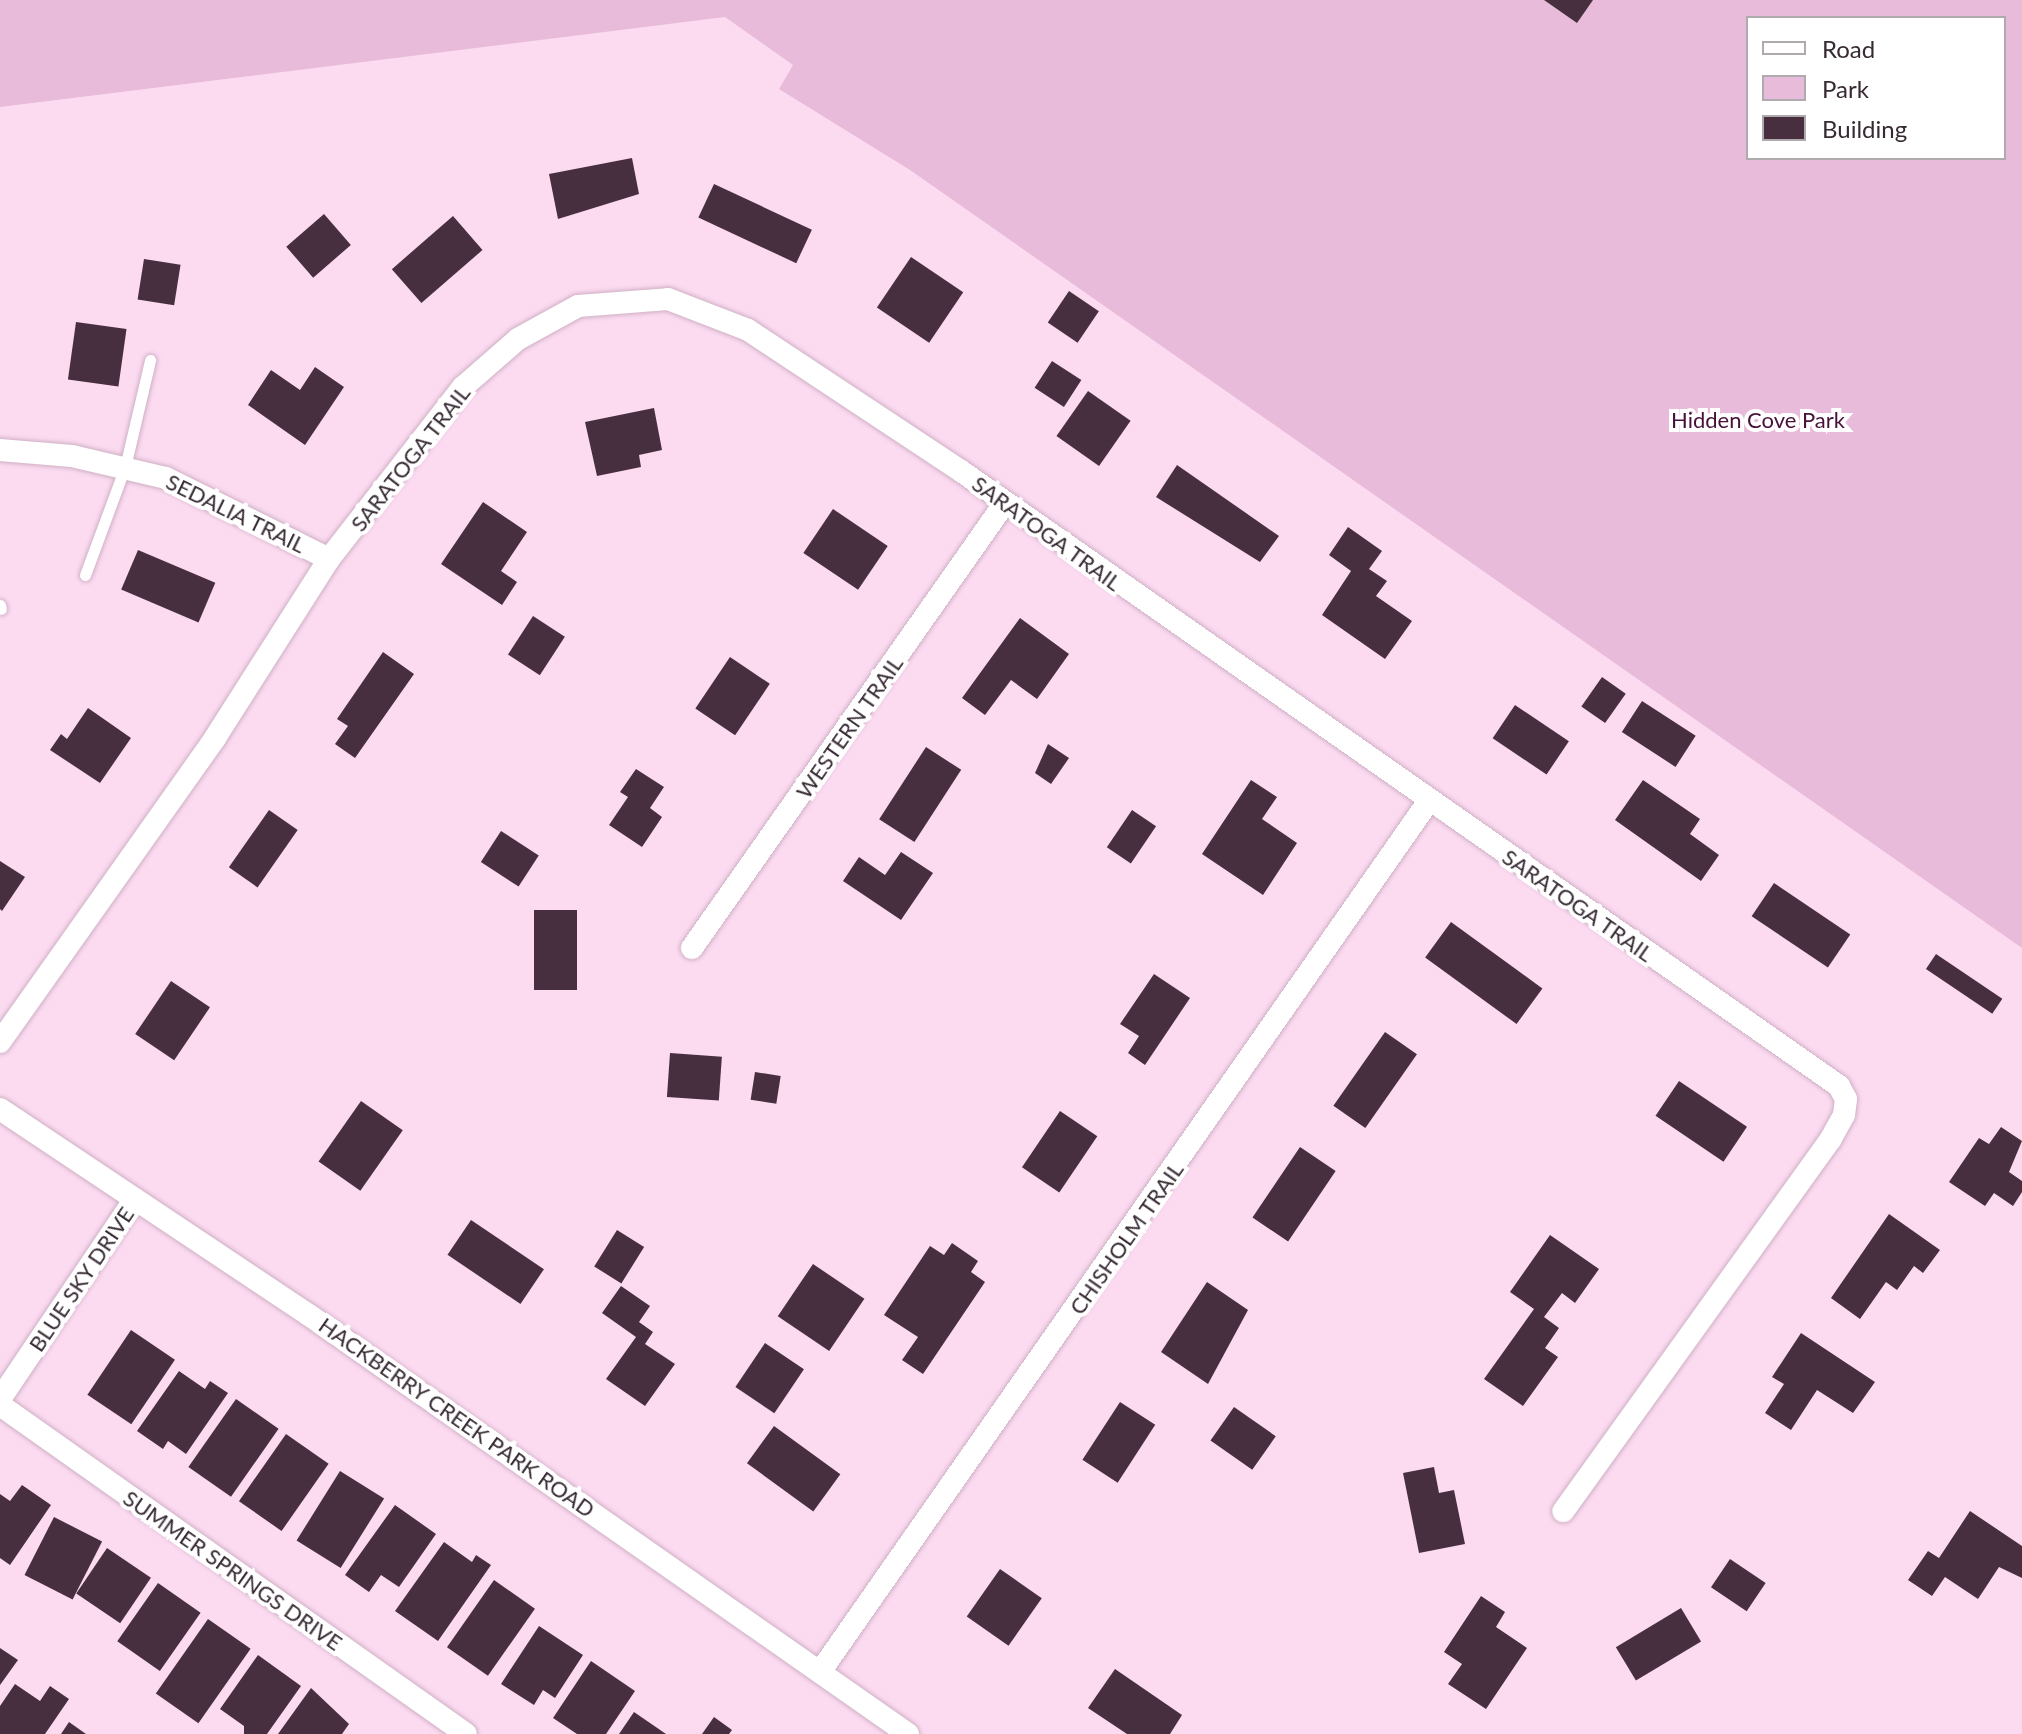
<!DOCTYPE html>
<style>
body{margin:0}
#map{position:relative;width:2022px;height:1734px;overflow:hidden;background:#fcdbf1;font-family:Lato,sans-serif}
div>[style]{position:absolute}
.green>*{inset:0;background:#e7bbd9}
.building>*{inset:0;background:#482f40;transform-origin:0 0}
.roads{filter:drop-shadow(0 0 2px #cfb0c4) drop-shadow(0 0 2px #cfb0c4)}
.service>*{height:11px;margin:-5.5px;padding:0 5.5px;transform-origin:5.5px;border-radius:5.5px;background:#fff}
.minor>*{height:22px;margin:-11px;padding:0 11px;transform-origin:11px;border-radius:11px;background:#fff}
span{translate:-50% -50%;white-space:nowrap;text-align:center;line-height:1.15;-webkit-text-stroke:8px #fff;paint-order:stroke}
.park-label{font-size:22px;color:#47113a}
.street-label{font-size:22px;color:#372b33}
.legend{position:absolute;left:1746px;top:16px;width:260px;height:144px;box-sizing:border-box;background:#fff;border:2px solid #afaaad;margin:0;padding:10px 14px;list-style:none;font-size:24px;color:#372b33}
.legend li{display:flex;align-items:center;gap:16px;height:40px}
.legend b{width:40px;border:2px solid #afaaad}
</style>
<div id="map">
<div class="green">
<i style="clip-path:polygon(evenodd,0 0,2022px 0,2022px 948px,910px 170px,779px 89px,793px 65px,725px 17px,0 107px,0 0,1748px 18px,2004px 18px,2004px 158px,1748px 158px,1748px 18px)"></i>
</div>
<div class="building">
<i style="clip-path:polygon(1544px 0,1593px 0,1577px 23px)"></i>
<i style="clip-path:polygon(632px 158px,639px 194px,558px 219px,549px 174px)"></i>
<i style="left:714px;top:184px;width:108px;height:37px;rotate:25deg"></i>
<i style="left:324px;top:214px;width:41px;height:50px;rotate:49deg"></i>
<i style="left:453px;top:216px;width:45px;height:81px;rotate:49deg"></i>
<i style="left:911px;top:257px;width:63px;height:61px;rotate:34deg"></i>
<i style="left:144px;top:259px;width:37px;height:41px;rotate:9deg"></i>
<i style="left:1069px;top:291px;width:36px;height:38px;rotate:34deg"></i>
<i style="left:76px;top:322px;width:51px;height:58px;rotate:8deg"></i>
<i style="left:1052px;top:361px;width:35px;height:32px;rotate:33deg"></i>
<i style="clip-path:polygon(315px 367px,344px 387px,305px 445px,248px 405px,271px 370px,300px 390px)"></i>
<i style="left:1088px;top:391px;width:52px;height:55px;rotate:35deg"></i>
<i style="clip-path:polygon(654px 408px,662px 450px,639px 455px,641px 467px,597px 476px,585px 422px)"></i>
<i style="clip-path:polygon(1177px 465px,1279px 536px,1260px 562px,1156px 497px)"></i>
<i style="clip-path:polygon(483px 502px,527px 532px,501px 571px,517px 582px,502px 605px,441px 564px)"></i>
<i style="left:833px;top:509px;width:66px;height:53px;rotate:34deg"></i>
<i style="clip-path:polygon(1348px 527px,1382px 551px,1369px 569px,1387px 581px,1376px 596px,1412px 621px,1385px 659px,1322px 615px,1351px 571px,1329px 555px)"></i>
<i style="left:138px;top:550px;width:84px;height:43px;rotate:23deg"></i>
<i style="left:533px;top:616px;width:38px;height:46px;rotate:33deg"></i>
<i style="clip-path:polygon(1020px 618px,1069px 654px,1037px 699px,1011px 680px,985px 715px,962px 698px)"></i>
<i style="clip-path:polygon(383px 652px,414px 674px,355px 758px,335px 744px,348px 726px,337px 719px)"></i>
<i style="left:730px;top:657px;width:48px;height:62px;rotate:34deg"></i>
<i style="left:1602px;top:677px;width:29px;height:36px;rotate:35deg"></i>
<i style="left:1642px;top:701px;width:64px;height:37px;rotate:33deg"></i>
<i style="left:1515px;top:705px;width:65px;height:40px;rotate:34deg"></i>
<i style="clip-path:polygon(88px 708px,131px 738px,100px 783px,50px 750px,61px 734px,67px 739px)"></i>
<i style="clip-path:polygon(1048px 744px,1069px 758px,1051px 784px,1035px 773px)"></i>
<i style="left:926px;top:747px;width:42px;height:86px;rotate:33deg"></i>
<i style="clip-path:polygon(636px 769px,664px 787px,650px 808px,662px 817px,642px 847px,609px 825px,628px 797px,620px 792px)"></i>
<i style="clip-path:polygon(1251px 780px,1277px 797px,1262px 819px,1297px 843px,1263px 895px,1202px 854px)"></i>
<i style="clip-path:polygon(1643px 780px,1700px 819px,1690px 834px,1719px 855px,1701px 881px,1615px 820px)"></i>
<i style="left:269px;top:810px;width:35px;height:70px;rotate:35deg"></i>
<i style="left:1132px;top:810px;width:29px;height:45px;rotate:34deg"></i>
<i style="left:501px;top:831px;width:45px;height:37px;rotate:33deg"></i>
<i style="clip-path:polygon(901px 852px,933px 873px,901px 920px,843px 881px,859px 857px,885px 875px)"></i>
<i style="clip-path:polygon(0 861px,25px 877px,2px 911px,0 909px)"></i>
<i style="left:1774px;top:883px;width:92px;height:40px;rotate:34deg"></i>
<i style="left:534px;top:910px;width:43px;height:80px"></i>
<i style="left:1451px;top:922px;width:113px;height:44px;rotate:36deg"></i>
<i style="left:1936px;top:954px;width:80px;height:18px;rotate:34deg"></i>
<i style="clip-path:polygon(1154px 974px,1190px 998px,1145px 1065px,1128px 1053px,1139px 1036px,1120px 1024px)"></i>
<i style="left:171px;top:981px;width:47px;height:64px;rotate:34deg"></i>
<i style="left:1385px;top:1032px;width:39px;height:90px;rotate:35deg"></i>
<i style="left:670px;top:1053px;width:52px;height:44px;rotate:4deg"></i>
<i style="left:755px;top:1072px;width:26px;height:28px;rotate:9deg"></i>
<i style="left:1679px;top:1081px;width:82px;height:42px;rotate:34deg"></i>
<i style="left:361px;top:1101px;width:51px;height:74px;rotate:35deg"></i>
<i style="left:1060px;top:1111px;width:45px;height:68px;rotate:34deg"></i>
<i style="clip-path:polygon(2001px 1127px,2022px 1141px,2009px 1172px,2022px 1181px,2022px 1192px,2013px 1206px,1994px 1193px,1985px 1206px,1949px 1182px,1979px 1138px,1989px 1144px)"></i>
<i style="left:1300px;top:1147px;width:43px;height:85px;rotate:34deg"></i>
<i style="clip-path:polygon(1889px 1214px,1940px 1250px,1923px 1273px,1914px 1266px,1897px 1290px,1886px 1282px,1860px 1319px,1831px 1298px)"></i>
<i style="left:471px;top:1220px;width:88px;height:42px;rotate:34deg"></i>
<i style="left:617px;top:1230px;width:32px;height:43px;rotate:32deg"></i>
<i style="clip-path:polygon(1550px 1235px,1599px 1269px,1575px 1303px,1562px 1293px,1544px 1317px,1559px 1328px,1545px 1348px,1558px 1357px,1523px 1406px,1484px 1379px,1534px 1309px,1510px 1292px)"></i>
<i style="clip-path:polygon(952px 1243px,978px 1261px,971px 1272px,985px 1282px,923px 1374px,902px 1360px,918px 1337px,884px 1315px,930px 1246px,944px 1255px)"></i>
<i style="left:813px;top:1264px;width:62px;height:63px;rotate:34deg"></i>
<i style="clip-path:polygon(1207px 1282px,1248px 1310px,1208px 1384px,1161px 1352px)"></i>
<i style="clip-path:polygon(621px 1286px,650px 1306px,639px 1322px,653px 1332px,645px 1344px,675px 1364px,645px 1406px,606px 1379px,636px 1337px,602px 1313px)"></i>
<i style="left:131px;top:1330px;width:53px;height:78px;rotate:34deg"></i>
<i style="clip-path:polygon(1801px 1333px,1875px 1382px,1853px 1413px,1817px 1390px,1791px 1430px,1765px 1413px,1784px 1384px,1772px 1377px)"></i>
<i style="left:765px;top:1343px;width:47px;height:53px;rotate:34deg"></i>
<i style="clip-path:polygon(179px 1371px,205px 1389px,210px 1381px,228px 1393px,186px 1454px,168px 1441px,163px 1449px,137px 1431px)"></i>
<i style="left:236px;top:1399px;width:52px;height:83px;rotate:35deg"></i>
<i style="left:1120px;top:1402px;width:42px;height:69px;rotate:33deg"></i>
<i style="left:1234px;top:1407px;width:51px;height:41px;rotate:35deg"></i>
<i style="left:774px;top:1426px;width:82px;height:46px;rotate:36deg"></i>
<i style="left:286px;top:1434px;width:52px;height:82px;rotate:35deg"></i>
<i style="clip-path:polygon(1434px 1467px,1439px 1493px,1454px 1490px,1465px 1544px,1419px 1553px,1403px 1473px)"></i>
<i style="left:340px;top:1471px;width:52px;height:82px;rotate:32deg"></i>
<i style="clip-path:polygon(22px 1485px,51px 1505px,10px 1565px,0 1558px,0 1494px,10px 1501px)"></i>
<i style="clip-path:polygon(395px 1505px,436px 1534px,399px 1587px,381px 1575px,369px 1592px,345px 1575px)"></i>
<i style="clip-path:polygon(1970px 1511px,2022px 1546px,2022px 1578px,1999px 1567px,1978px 1599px,1945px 1577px,1932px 1596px,1908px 1580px,1928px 1551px,1939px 1558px)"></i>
<i style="left:54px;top:1517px;width:54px;height:65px;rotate:27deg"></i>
<i style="clip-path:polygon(444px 1542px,472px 1562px,476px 1555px,491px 1565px,438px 1641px,395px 1611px)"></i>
<i style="left:107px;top:1548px;width:53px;height:55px;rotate:34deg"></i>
<i style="left:1730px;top:1559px;width:43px;height:34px;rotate:34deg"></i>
<i style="left:1000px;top:1569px;width:51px;height:58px;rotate:35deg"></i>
<i style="left:494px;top:1580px;width:50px;height:82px;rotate:35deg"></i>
<i style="left:158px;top:1583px;width:52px;height:71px;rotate:35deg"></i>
<i style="clip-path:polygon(1481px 1596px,1505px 1612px,1496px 1627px,1527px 1648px,1486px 1709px,1448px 1684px,1462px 1664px,1444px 1652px)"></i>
<i style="left:1681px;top:1608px;width:39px;height:76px;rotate:59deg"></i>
<i style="left:208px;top:1619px;width:52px;height:91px;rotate:35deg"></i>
<i style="clip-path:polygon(539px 1626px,583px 1655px,555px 1698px,543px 1690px,534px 1705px,501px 1684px)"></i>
<i style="clip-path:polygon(0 1648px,18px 1660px,0 1685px)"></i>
<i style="clip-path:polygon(258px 1655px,301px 1686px,267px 1734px,244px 1734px,244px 1726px,220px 1709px)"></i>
<i style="clip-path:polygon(591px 1661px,635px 1691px,606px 1734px,577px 1734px,553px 1718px)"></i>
<i style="clip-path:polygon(1115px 1669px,1182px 1715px,1170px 1734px,1127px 1734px,1088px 1708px)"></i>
<i style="clip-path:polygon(15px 1684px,40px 1701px,50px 1686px,69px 1699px,45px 1734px,0 1734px,0 1706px)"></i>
<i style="clip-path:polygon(311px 1688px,349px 1724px,342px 1734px,278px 1734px)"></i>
<i style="clip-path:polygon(634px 1712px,666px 1734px,619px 1734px)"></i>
<i style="clip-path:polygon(714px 1717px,732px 1730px,729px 1734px,702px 1734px)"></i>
<i style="clip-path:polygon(69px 1722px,86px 1734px,61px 1734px)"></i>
</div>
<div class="roads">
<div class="service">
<i style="left:85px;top:575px;width:115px;rotate:-69.7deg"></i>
<i style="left:125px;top:467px;width:110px;rotate:-76.8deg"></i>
<i style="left:0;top:605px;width:4px;rotate:76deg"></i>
</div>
<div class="minor">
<i style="left:0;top:450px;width:72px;rotate:4.8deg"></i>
<i style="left:72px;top:456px;width:97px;rotate:13.2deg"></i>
<i style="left:166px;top:478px;width:182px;rotate:26.4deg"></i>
<i style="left:692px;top:948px;width:543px;rotate:-54.9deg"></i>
<i style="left:0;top:1042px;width:372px;rotate:-54.7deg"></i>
<i style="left:215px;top:738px;width:212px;rotate:-57.5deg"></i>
<i style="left:329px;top:559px;width:218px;rotate:-52.1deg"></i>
<i style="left:463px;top:387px;width:73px;rotate:-41.1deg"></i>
<i style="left:518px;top:339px;width:68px;rotate:-28.8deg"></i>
<i style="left:578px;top:306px;width:90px;rotate:-4.4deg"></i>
<i style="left:668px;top:299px;width:86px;rotate:21.2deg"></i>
<i style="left:748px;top:330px;width:255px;rotate:33.5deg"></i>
<i style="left:961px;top:471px;width:1072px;rotate:35.01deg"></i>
<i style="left:1839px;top:1086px;width:15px;rotate:62deg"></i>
<i style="left:1846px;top:1099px;width:16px;rotate:97deg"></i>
<i style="left:1844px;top:1115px;width:29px;rotate:119deg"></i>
<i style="left:1830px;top:1140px;width:457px;rotate:125.7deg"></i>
<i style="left:0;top:1109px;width:371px;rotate:33.7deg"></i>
<i style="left:309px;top:1315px;width:731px;rotate:34.97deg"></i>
<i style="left:0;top:1399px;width:241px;rotate:-56deg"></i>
<i style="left:0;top:1405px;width:570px;rotate:35.22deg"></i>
<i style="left:820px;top:1672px;width:1061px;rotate:-55.05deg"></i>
</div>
</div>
<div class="park-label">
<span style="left:1758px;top:420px">Hidden Cove Park</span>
</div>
<div class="street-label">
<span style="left:410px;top:458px;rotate:-52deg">SARATOGA TRAIL</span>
<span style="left:236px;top:513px;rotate:26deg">SEDALIA TRAIL</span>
<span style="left:1047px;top:533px;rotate:36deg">SARATOGA TRAIL</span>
<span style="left:849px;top:727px;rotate:-55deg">WESTERN TRAIL</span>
<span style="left:1578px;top:905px;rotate:35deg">SARATOGA TRAIL</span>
<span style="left:1126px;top:1238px;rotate:-55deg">CHISHOLM TRAIL</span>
<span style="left:81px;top:1279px;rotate:-56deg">BLUE SKY DRIVE</span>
<span style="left:457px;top:1417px;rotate:35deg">HACKBERRY CREEK PARK ROAD</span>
<span style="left:233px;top:1570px;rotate:35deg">SUMMER SPRINGS DRIVE</span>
</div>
<ul class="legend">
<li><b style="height:10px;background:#fff"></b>Road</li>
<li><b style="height:22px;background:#e7bbd9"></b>Park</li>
<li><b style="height:22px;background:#482f40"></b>Building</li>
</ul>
</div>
